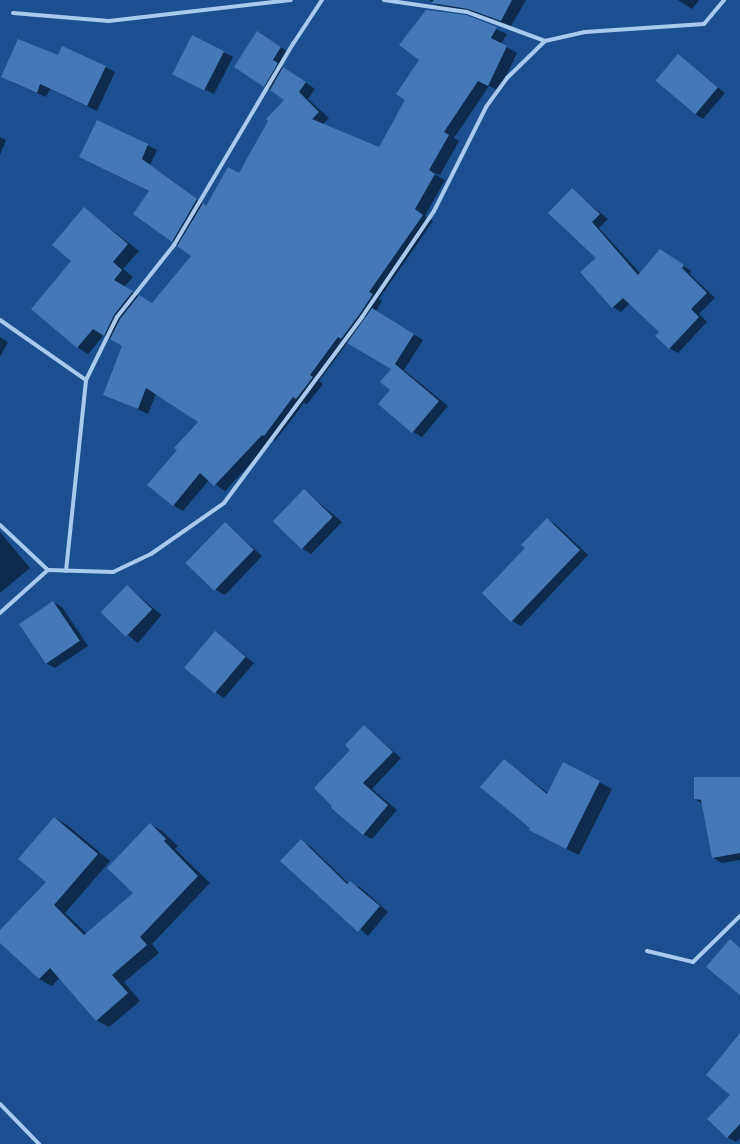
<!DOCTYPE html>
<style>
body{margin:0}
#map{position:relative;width:740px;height:1144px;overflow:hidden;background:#1b4f8f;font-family:Poppins,sans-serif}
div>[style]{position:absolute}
.shadow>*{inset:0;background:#0007;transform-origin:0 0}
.building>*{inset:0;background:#4478b7;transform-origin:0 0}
.minor>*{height:4px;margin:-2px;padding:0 2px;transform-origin:2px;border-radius:2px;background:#a9c9ee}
span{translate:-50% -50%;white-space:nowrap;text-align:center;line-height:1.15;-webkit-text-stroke:3px #1b4f8f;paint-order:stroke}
</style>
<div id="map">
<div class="shadow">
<i style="clip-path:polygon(429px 0,526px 0,511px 26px,479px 14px,442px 9px)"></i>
<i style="clip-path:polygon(678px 0,699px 0,692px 9px)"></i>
<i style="clip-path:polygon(466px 16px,507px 34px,501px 44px,517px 53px,499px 91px,489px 86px,454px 138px,459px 141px,440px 175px,430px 172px,445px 180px,425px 216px,433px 221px,379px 299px,382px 301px,376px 311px,423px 340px,404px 370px,448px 406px,422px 437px,413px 432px,380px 404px,391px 390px,392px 369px,348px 342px,319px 381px,323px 384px,307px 404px,304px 403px,275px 441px,273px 440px,225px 491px,209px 480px,183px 511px,173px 505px,200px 422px,156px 394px,148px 414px,104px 394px,123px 346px,104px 335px,88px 354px,77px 347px,72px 261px,84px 208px,139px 251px,123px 269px,133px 277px,124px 287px,152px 304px,193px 256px,172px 241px,150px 192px,81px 157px,97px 121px,157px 150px,150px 165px,207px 207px,239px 174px,285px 99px,264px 86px,258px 32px,290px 53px,281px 66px,315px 89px,308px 99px,329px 118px,323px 124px,379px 149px)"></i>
<i style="clip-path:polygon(192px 36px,233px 57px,214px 94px,183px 79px)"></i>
<i style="clip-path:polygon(678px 56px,725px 93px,703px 119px,695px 114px)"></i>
<i style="clip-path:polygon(58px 57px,106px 67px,115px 72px,97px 111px,50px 89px,46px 97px,11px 82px)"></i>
<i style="clip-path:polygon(0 137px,6px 140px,0 155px)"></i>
<i style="clip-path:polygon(572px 189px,608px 219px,599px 228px,641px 274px,668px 255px,691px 271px,690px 274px,715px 298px,699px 314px,707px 322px,678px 353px,669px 348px,661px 332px,630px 303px,621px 312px,613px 307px)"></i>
<i style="clip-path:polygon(0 337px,8px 342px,0 357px)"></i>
<i style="clip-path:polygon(304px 490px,342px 522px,311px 554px,302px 548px)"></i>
<i style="clip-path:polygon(547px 519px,556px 525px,588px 555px,521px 626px,512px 621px,526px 548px)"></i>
<i style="clip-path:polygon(225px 524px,262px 556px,225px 595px,216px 590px)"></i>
<i style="clip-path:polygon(0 532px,30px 568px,0 593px)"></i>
<i style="left:127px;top:586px;width:45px;height:37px;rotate:40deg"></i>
<i style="clip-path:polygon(53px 602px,62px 607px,88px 646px,55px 668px,46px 663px)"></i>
<i style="clip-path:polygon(215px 632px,254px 663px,224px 698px,215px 692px)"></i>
<i style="clip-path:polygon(364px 726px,401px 758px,372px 789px,397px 810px,372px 839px,363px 834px,351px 750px)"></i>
<i style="clip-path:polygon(504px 760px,549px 794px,564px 764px,612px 789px,579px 855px,543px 837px,532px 828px)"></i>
<i style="clip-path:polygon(740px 778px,740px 860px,722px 863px,713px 858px,703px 804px,695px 799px)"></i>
<i style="clip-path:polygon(55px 818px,67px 825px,110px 861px,65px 913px,87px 934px,135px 893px,150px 824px,162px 831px,178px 846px,175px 849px,210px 883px,152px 944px,159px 953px,124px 982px,140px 1001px,109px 1027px,96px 1020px,60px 977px,52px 986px,39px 979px,0 941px,0 931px,47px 882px)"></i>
<i style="clip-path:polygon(301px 841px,310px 846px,349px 884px,360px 887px,388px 912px,368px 936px,281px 861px)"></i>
<i style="clip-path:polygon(740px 1044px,740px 1138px,736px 1142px,727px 1137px)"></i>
</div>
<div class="building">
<i style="clip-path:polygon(434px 0,512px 0,501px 21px,468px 9px,431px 3px)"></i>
<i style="clip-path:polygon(426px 10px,466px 15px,497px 27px,491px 38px,507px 46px,488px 86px,478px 81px,444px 132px,449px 135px,429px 170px,435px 174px,415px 209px,423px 215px,369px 292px,373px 294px,359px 315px,341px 339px,338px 337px,310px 375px,313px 377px,296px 399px,293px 397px,264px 436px,262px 435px,214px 486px,200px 473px,173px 506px,147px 485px,177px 450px,174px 448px,198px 422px,146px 388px,138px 409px,103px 395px,122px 346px,110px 339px,120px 319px,139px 295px,152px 303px,191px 256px,177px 246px,203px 203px,206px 206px,228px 167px,239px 173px,268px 121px,266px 119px,284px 100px,270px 90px,283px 67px,306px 82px,299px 92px,319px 112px,312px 119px,379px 147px,405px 100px,396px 94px,419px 60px,399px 45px)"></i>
<i style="clip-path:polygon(257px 31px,281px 47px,273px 60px,278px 63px,264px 87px,234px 67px)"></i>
<i style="left:192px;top:35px;width:36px;height:44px;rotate:27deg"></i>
<i style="clip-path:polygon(18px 39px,58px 55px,62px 46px,106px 66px,87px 106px,40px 84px,37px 93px,1px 77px)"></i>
<i style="left:678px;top:54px;width:52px;height:35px;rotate:40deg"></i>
<i style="clip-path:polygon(97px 120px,148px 144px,142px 159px,197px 199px,172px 242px,133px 214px,149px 191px,79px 157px)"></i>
<i style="clip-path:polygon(572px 188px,600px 214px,592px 222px,638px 275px,660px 249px,684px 265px,682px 268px,707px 293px,691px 309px,699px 317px,669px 349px,655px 336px,659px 332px,623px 298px,612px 308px,580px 272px,596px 258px,548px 213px)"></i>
<i style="clip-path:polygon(84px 207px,128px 244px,113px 262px,122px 270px,114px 280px,133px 291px,114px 315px,104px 336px,93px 329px,77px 348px,31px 309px,71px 261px,52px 245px)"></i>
<i style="clip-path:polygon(372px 308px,414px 334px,395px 364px,439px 401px,412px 433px,378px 404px,390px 390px,380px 382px,391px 369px,347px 343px)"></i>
<i style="left:304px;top:489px;width:40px;height:45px;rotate:44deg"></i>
<i style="clip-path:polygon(547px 518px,580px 550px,511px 622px,482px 593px,525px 548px,521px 545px)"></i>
<i style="left:225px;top:522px;width:40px;height:57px;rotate:44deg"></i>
<i style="left:127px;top:585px;width:35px;height:38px;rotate:44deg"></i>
<i style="left:53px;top:601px;width:48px;height:41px;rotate:56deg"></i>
<i style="left:215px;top:631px;width:40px;height:48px;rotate:40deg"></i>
<i style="clip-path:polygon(364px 725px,393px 752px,363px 783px,388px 805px,363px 835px,331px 808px,332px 806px,314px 788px,350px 750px,345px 745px)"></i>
<i style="clip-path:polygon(504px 759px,547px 794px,563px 762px,600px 781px,566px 849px,529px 830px,530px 828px,480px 787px)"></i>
<i style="clip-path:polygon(694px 777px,740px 777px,740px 853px,712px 858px,701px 800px,694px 799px)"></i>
<i style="clip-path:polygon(54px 817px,98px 854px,54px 905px,84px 935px,133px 893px,107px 868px,150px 823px,166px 839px,164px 841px,198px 876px,140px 937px,147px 945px,112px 975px,128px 993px,96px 1021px,50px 968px,39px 979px,0 943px,0 930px,46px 882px,18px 859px)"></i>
<i style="clip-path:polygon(301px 839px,347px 884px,350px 881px,380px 906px,358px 932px,280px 861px)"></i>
<i style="clip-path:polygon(730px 939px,740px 948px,740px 995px,706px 967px)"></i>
<i style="clip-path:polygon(740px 1033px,740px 1124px,727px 1138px,707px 1119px,730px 1095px,706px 1075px)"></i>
</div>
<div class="minor">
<i style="left:384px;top:0;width:84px;rotate:8.2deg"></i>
<i style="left:467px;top:12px;width:83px;rotate:20.4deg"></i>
<i style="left:13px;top:13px;width:96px;rotate:4.8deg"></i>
<i style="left:109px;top:21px;width:183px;rotate:-6.6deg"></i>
<i style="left:0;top:320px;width:105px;rotate:34.9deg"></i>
<i style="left:0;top:525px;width:66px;rotate:43.2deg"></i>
<i style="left:66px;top:571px;width:192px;rotate:-84deg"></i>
<i style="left:86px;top:380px;width:70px;rotate:-63.8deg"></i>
<i style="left:117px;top:317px;width:92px;rotate:-51.6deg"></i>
<i style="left:174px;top:245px;width:234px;rotate:-59.4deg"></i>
<i style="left:293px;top:44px;width:53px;rotate:-56.6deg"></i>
<i style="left:0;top:613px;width:64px;rotate:-41.9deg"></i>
<i style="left:48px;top:570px;width:65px;rotate:1.8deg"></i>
<i style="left:113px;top:572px;width:42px;rotate:-25.3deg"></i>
<i style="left:151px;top:554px;width:89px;rotate:-34.9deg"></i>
<i style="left:224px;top:503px;width:232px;rotate:-53.4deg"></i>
<i style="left:362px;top:317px;width:128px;rotate:-55.8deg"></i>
<i style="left:434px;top:211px;width:116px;rotate:-63.4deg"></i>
<i style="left:486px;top:107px;width:36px;rotate:-54deg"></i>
<i style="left:507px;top:78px;width:53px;rotate:-44.2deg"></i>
<i style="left:545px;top:41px;width:41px;rotate:-12.7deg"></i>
<i style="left:585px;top:32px;width:119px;rotate:-3.8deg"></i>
<i style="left:704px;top:24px;width:31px;rotate:-50deg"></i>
<i style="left:647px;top:951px;width:47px;rotate:13.4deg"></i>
<i style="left:693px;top:962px;width:66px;rotate:-44.4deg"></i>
<i style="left:0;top:1104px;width:56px;rotate:45.7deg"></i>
</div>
</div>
